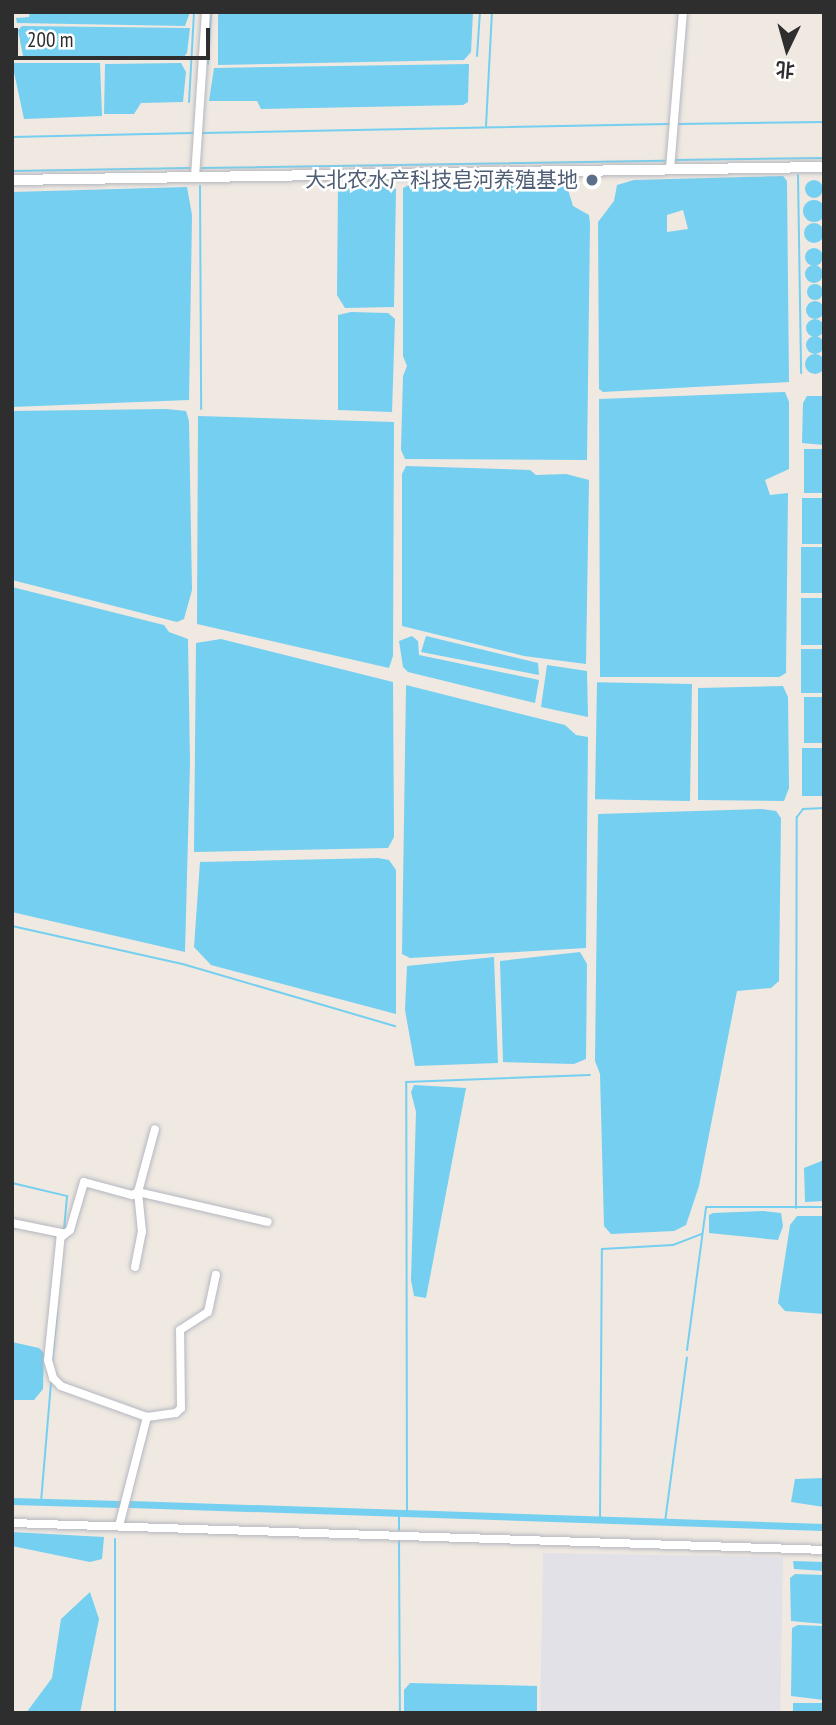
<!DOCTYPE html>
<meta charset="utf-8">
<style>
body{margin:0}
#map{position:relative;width:836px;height:1725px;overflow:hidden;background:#efe9e1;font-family:"PT Sans Narrow","Noto Sans SC",sans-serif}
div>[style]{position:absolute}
.industrial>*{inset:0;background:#e3e1e8;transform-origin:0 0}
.water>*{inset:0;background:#75cff0;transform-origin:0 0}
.round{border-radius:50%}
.stream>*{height:2px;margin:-1px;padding:0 1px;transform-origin:1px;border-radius:1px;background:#75cff0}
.canal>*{height:7px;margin:-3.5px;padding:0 3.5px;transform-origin:3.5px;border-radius:3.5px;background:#75cff0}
.roads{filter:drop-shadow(0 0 2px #b4b7c1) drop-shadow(0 0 2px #b4b7c1)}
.street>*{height:8px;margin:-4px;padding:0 4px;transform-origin:4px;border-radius:4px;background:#fff}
.secondary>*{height:10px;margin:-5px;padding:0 5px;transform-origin:5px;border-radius:5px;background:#fff}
.dots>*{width:19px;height:19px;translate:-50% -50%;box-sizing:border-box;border:4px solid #fff;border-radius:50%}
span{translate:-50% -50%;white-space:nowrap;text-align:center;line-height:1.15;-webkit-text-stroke:5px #fff;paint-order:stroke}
.service-label{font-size:21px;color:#4e5e75}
.right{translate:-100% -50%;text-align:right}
.frame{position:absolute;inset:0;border:14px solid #2e2e2e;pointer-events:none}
.north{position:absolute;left:752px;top:14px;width:70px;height:70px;-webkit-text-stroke:5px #fff;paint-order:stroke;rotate:185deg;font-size:19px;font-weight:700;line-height:28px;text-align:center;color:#2e2e2e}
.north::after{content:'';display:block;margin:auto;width:24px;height:32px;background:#2e2e2e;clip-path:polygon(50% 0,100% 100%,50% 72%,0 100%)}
.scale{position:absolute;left:14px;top:28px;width:196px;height:32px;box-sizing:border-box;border:4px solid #2e2e2e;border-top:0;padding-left:9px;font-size:21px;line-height:24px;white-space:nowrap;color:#2e2e2e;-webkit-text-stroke:5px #fff;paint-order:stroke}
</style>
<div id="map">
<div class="industrial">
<i style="left:543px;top:1553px;width:240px;height:160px;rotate:1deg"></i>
</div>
<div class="water">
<i style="clip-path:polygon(30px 12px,190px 12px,185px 26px,17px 23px,16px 18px,29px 17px)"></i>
<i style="clip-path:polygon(218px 12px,473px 12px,471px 52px,464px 60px,218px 65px)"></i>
<i style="clip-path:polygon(22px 26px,190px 28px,187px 53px,182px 59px,23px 56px,18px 30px)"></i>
<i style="clip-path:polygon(12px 63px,100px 63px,102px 116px,24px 119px)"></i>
<i style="clip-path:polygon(181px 63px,186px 72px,183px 102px,141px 103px,134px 114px,104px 114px,105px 64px)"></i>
<i style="clip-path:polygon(469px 64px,468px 102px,463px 105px,261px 109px,257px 101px,209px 101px,214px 68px)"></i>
<i style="clip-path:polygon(evenodd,783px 176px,787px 181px,789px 382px,603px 392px,599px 389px,598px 222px,614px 201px,617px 185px,634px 180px,783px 176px,683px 210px,688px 229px,667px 232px,667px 215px,683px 210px)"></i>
<i class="round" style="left:805px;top:180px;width:18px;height:18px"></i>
<i style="clip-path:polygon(566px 183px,573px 206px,589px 215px,590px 223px,587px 460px,405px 459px,401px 450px,403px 376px,407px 366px,403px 356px,403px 188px,411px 184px)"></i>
<i style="clip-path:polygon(387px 185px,396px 189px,394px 307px,345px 308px,337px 295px,338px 188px)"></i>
<i style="clip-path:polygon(187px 187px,192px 215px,189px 400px,12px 407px,12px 192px)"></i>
<i class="round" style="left:803px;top:200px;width:22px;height:22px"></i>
<i class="round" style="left:804px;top:223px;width:20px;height:20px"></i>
<i class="round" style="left:805px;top:248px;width:18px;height:18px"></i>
<i class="round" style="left:805px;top:265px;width:18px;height:18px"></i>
<i class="round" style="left:807px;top:284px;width:16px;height:16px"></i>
<i class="round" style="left:806px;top:301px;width:18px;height:18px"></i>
<i style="clip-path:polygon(351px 312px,388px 313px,395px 319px,392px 412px,338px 410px,338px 315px)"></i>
<i class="round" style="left:806px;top:319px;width:18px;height:18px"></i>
<i class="round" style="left:806px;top:336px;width:18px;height:18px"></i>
<i class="round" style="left:805px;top:354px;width:20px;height:20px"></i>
<i style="clip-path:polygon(785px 392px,789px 402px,789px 469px,765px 480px,770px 495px,788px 493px,786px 673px,779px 677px,600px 677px,599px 399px)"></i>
<i style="clip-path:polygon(807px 396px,824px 396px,824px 445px,802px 443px,803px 403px)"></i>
<i style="clip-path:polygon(166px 409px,186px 411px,189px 421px,192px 590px,184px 619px,177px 622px,12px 580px,12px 411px)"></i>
<i style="clip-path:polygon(198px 416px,394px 422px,393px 656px,389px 668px,197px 624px)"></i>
<i style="left:804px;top:449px;width:20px;height:44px"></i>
<i style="clip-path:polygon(406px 466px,530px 470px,536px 475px,566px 474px,589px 480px,586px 664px,524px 656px,402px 626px,402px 474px)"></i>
<i style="left:824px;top:498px;width:46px;height:22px;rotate:90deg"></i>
<i style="left:801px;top:547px;width:23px;height:46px"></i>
<i style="clip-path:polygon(12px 587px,164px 625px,169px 632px,188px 639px,190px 763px,185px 952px,12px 912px)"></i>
<i style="left:801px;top:598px;width:23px;height:47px"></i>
<i style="clip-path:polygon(412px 636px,418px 641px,419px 655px,539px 680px,535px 703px,408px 672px,403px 667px,399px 641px)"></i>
<i style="clip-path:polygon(426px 636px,538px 663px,539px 675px,421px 652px)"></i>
<i style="clip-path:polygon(221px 639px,393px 682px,394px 837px,388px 848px,194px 852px,196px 643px)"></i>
<i style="left:801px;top:649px;width:23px;height:44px"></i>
<i style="clip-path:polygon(547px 665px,587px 671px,588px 717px,541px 707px)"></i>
<i style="left:692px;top:684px;width:117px;height:95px;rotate:91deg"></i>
<i style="clip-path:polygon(406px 685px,565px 725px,576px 735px,588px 737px,586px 948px,410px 958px,402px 954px)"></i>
<i style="clip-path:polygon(783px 686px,788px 697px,789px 788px,784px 801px,698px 800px,698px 688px)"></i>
<i style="left:804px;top:697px;width:20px;height:46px"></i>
<i style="left:824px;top:748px;width:48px;height:22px;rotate:90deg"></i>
<i style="clip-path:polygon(762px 809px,776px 811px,781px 818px,779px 981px,771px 988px,737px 991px,699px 1186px,686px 1225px,674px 1231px,611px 1234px,604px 1226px,600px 1074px,595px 1061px,598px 814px)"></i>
<i style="clip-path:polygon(378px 858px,389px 860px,396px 870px,396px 1014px,211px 965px,194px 947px,200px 862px)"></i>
<i style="clip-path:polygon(580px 952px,587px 964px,586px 1059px,574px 1064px,503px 1062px,500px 961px)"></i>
<i style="clip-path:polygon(494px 957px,498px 1063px,415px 1066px,405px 1010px,407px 966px)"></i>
<i style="clip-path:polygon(414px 1085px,466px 1088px,426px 1298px,414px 1296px,411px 1280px,416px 1112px,411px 1092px)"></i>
<i style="clip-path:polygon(824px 1160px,824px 1201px,805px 1202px,804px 1168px)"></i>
<i style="clip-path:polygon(763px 1211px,781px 1213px,783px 1226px,778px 1240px,709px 1233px,709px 1215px,713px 1213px)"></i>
<i style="clip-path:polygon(797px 1216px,824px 1216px,824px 1314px,785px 1311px,778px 1303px,790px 1225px)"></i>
<i style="clip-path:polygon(12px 1342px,39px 1348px,44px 1353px,43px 1389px,34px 1400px,12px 1400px)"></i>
<i style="clip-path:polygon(824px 1478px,824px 1507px,791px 1502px,795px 1479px)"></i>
<i style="clip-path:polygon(12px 1532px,104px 1537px,102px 1559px,90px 1562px,12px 1546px)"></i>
<i style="clip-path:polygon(793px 1561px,824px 1562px,824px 1571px,794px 1569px)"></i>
<i style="clip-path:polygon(795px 1574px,824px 1575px,824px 1624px,791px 1621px,790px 1578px)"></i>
<i style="clip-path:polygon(90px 1592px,99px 1619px,80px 1713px,26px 1713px,52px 1678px,61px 1619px)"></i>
<i style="clip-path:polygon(798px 1625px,824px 1626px,824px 1700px,791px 1696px,792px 1628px)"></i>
<i style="clip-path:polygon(410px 1683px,537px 1686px,537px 1713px,404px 1713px,404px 1690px)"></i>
<i style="left:793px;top:1703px;width:31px;height:10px"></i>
</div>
<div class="stream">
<i style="left:477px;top:56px;width:44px;rotate:-86.1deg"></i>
<i style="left:208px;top:64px;width:52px;rotate:-86.7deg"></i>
<i style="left:189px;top:102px;width:90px;rotate:-86.8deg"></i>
<i style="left:678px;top:124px;width:146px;rotate:-0.8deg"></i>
<i style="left:486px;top:126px;width:114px;rotate:-87deg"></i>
<i style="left:202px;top:133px;width:467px;rotate:-1.1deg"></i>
<i style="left:12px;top:137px;width:181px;rotate:-1.3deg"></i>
<i style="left:676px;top:160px;width:148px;rotate:-0.8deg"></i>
<i style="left:202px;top:168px;width:463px;rotate:-0.9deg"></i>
<i style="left:12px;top:171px;width:178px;rotate:-1deg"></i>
<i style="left:798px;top:175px;width:198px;rotate:89.1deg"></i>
<i style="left:200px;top:186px;width:223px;rotate:89.7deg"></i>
<i style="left:12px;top:926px;width:178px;rotate:12.6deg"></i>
<i style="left:186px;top:965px;width:218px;rotate:16.3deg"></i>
<i style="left:12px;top:1183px;width:57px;rotate:13.3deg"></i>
<i style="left:67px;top:1196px;width:34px;rotate:95deg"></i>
<i style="left:796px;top:1208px;width:391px;rotate:-89.9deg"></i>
<i style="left:797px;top:817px;width:10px;rotate:-53deg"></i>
<i style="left:803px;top:809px;width:21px;rotate:-3deg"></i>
<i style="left:687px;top:1350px;width:144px;rotate:-82.4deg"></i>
<i style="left:706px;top:1207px;width:118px"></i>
<i style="left:52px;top:1362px;width:50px;rotate:-84.3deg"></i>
<i style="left:41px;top:1502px;width:119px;rotate:-85.2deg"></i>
<i style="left:407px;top:1514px;width:432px;rotate:-90.1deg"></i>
<i style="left:406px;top:1082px;width:184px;rotate:-2.2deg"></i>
<i style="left:600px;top:1520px;width:271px;rotate:-89.6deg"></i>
<i style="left:602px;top:1249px;width:71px;rotate:-3.2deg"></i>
<i style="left:673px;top:1245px;width:31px;rotate:-21deg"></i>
<i style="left:665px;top:1522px;width:166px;rotate:-82.4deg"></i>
<i style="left:399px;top:1530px;width:17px;rotate:-90deg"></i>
<i style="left:399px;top:1541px;width:172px;rotate:89.7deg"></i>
<i style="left:115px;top:1713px;width:174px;rotate:-90deg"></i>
</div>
<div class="canal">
<i style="left:12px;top:1501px;width:107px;rotate:1.6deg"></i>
<i style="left:130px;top:1504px;width:694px;rotate:1.9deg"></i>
</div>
<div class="roads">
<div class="street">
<i style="left:670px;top:169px;width:158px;rotate:-85.3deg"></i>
<i style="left:195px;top:177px;width:165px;rotate:-86.2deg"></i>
<i style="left:12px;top:1223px;width:50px;rotate:11.5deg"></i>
<i style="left:61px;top:1233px;width:128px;rotate:95.8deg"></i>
<i style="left:48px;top:1360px;width:19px;rotate:74deg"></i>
<i style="left:53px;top:1378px;width:11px;rotate:45deg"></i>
<i style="left:61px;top:1386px;width:91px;rotate:19.8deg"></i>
<i style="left:61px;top:1237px;width:11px;rotate:-38deg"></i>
<i style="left:70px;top:1230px;width:50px;rotate:-73.7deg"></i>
<i style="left:84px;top:1182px;width:50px;rotate:15.2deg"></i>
<i style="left:132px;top:1195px;width:7px;rotate:-27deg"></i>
<i style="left:138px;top:1192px;width:65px;rotate:-74.9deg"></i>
<i style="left:135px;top:1267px;width:36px;rotate:-79deg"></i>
<i style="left:142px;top:1232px;width:40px;rotate:-95.7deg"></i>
<i style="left:138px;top:1192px;width:133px;rotate:13deg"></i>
<i style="left:12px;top:1523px;width:812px;rotate:1.9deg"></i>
<i style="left:119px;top:1526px;width:113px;rotate:-75.6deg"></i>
<i style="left:147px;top:1417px;width:29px;rotate:-8deg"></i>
<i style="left:176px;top:1413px;width:7px;rotate:-45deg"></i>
<i style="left:181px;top:1408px;width:78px;rotate:-90.7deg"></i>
<i style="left:180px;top:1330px;width:33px;rotate:-33deg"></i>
<i style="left:208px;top:1312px;width:38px;rotate:-78deg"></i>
</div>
<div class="secondary">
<i style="left:12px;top:180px;width:812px;rotate:-0.92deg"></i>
</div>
</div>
<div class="dots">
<i style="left:592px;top:180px;background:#5c6f8a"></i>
</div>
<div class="service-label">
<span class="right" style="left:578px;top:180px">大北农水产科技皂河养殖基地</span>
</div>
<div class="frame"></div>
<div class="north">北</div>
<div class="scale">200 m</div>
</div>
